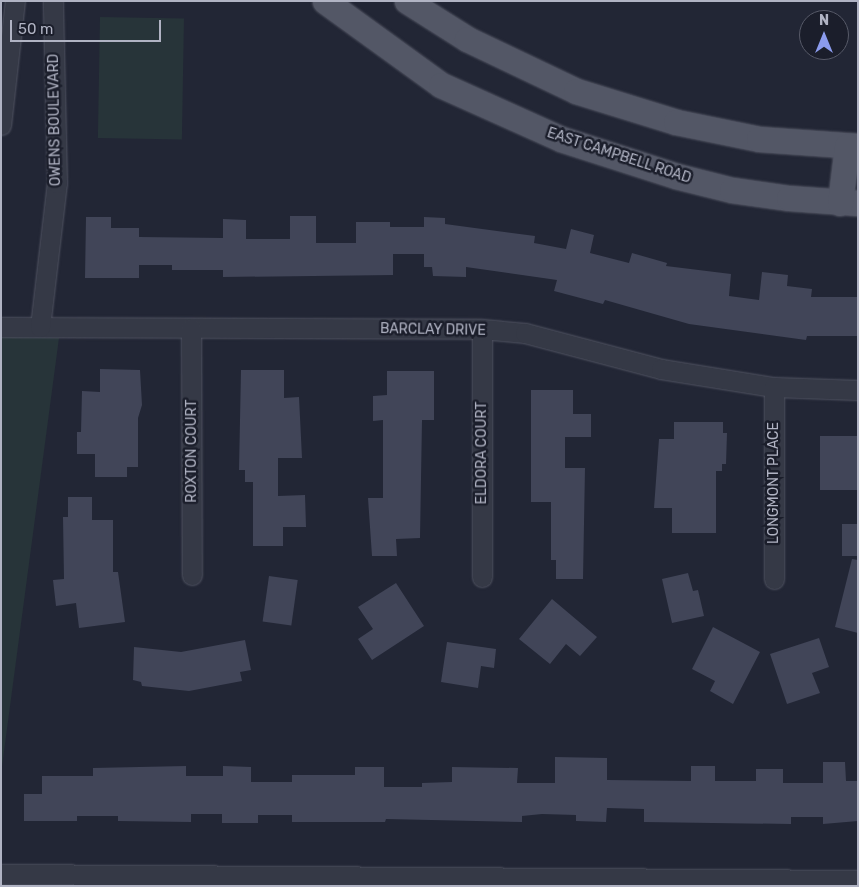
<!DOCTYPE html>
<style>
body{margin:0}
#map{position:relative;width:859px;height:887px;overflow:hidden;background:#222635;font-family:Rubik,sans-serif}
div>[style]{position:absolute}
.green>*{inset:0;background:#273439;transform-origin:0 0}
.building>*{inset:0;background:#414558;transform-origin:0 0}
.roads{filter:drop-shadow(0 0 1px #505361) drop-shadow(0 0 1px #505361)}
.minor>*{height:19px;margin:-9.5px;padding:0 9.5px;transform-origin:9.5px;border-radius:9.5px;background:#353946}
.major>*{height:25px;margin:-12.5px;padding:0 12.5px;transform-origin:12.5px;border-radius:12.5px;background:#535766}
span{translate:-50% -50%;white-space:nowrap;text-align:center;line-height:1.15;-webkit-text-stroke:5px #1b1e2b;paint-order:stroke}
.street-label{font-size:14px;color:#b0b3c3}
.frame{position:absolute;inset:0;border:2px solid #b0b3c3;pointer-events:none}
.north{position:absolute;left:799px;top:10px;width:50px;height:50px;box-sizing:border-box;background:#1b1e2b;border:1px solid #575a68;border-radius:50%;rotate:0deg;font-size:14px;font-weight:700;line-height:20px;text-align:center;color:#b0b3c3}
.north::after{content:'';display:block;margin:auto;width:18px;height:22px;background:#8b9bed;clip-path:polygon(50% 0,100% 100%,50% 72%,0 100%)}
.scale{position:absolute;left:10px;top:20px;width:151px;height:22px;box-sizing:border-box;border:2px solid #b0b3c3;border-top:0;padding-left:6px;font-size:15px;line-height:18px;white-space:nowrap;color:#b0b3c3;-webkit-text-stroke:4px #1b1e2b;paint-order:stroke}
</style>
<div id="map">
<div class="green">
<i style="left:100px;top:17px;width:84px;height:121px;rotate:1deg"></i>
<i style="clip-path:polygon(1px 337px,59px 338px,1px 774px)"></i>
</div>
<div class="building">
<i style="clip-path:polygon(290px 216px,316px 216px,316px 243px,356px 243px,356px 222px,390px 222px,390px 227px,424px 227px,424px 217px,445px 218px,445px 224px,535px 236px,534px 243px,566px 249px,571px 229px,594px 235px,590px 253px,629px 263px,632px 253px,667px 263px,666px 266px,731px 274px,729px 296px,759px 300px,762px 272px,788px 275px,787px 286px,812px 289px,811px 297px,858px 297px,858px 336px,807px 336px,806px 340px,689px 324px,605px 300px,603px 304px,554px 291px,557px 280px,466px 267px,466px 277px,433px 276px,432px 267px,424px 267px,424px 254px,393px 254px,393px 275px,223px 277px,223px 270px,172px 270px,172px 265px,139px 265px,139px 278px,85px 278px,86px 217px,111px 217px,111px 228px,139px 228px,139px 237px,223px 238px,223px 219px,246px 220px,246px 239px,290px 239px)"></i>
<i style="clip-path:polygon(100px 369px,140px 370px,142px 405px,138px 418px,138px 467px,127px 467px,127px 477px,95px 477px,95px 454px,77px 454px,77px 432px,81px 432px,82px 391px,100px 392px)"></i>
<i style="clip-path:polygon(241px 370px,284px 370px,284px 398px,299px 397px,302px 458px,278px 458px,278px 496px,305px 495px,306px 527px,283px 527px,283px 546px,253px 546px,253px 482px,245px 482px,245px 470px,239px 470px)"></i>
<i style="clip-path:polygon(387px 371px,434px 371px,434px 420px,422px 420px,420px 538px,396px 539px,397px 556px,372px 556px,368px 498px,383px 498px,383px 420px,373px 421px,373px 396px,387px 395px)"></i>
<i style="clip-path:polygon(531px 390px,573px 390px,573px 414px,591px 414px,591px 437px,565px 437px,565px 468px,585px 468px,583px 579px,556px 579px,556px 560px,551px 560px,551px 502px,531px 502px)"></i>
<i style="clip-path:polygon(674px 422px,723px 422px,723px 433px,727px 433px,726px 464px,722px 464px,722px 471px,716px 471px,716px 533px,672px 533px,672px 508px,654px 508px,659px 439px,674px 439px)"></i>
<i style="left:820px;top:436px;width:38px;height:54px"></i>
<i style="clip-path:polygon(68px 497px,92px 497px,92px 520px,113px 520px,113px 572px,118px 572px,125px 622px,79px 628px,76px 603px,56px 606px,53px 580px,64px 579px,63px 517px,68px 517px)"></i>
<i style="left:842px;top:524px;width:16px;height:32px"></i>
<i style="clip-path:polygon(852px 559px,858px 560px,858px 633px,835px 627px)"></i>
<i style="clip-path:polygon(688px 573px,693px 591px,698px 590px,704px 616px,672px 623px,662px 579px)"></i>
<i style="left:269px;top:576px;width:29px;height:46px;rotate:8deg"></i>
<i style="clip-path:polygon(396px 583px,424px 626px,372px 660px,358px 639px,373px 629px,358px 607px)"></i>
<i style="clip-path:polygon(552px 599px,597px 637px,580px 656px,566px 644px,550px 664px,519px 639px)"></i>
<i style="clip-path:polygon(713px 627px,760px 652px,733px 704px,710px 691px,715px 681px,692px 669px)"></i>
<i style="clip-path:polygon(819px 638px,829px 667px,812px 673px,820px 693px,787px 704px,770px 654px)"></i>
<i style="clip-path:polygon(245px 640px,251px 670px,240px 672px,242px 681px,189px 691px,142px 686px,141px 682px,133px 680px,134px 647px,181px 652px)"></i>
<i style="clip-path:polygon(447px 642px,496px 649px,494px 668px,481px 666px,478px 688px,441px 682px)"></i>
<i style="clip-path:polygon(555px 757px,607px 758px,607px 780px,691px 781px,691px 766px,715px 766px,715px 781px,756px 781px,756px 769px,783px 769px,783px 783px,823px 783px,823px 762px,845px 762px,846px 781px,858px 781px,858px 821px,823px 824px,823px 817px,791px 817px,791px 824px,644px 822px,644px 809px,607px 808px,606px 822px,576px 821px,576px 815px,542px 814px,522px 816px,522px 822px,386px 819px,385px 822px,292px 822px,292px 815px,258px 815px,258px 823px,222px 823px,222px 814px,191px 814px,191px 822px,118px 821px,118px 816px,77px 816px,77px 821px,24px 821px,24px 794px,42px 794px,42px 776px,93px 776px,93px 768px,186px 766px,186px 776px,223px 776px,223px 766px,251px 767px,251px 782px,292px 782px,292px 775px,355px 775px,355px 767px,384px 767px,384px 787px,422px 787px,422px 783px,452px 782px,452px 767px,518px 768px,517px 783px,555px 783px)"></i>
</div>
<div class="roads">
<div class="minor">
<i style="left:1px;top:125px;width:125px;rotate:-83.6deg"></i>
<i style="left:1px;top:327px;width:481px;rotate:0.2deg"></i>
<i style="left:482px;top:329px;width:43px;rotate:5.3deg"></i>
<i style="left:525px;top:333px;width:141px;rotate:14.8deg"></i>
<i style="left:661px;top:369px;width:114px;rotate:9.1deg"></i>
<i style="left:774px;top:387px;width:84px;rotate:2deg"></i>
<i style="left:40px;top:327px;width:145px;rotate:-83.3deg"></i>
<i style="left:57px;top:183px;width:182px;rotate:-91.3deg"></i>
<i style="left:191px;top:328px;width:247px;rotate:89.8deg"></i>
<i style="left:774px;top:387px;width:192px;rotate:90deg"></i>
<i style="left:482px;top:577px;width:248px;rotate:-90deg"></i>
<i style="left:1px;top:874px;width:857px;rotate:0.4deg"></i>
</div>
<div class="major">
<i style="left:325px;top:1px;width:143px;rotate:35.9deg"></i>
<i style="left:441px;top:85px;width:132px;rotate:24.2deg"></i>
<i style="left:561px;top:139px;width:121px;rotate:17.8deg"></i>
<i style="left:676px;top:176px;width:58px;rotate:14deg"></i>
<i style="left:732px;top:190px;width:58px;rotate:8deg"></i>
<i style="left:789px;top:198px;width:69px;rotate:4.1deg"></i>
<i style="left:407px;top:1px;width:71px;rotate:32.3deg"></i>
<i style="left:467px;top:39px;width:121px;rotate:25.5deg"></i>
<i style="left:576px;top:91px;width:105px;rotate:17.2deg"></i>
<i style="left:676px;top:122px;width:85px;rotate:11.6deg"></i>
<i style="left:759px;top:139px;width:99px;rotate:4deg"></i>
<i style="left:840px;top:203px;width:57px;rotate:-83deg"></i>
</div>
</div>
<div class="street-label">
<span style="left:55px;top:120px;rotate:-91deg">OWENS BOULEVARD</span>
<span style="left:619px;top:156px;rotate:18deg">EAST CAMPBELL ROAD</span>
<span style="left:433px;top:330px;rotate:1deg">BARCLAY DRIVE</span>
<span style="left:192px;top:451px;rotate:-90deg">ROXTON COURT</span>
<span style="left:482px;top:453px;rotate:-90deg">ELDORA COURT</span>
<span style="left:774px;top:483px;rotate:-90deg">LONGMONT PLACE</span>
</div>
<div class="frame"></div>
<div class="north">N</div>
<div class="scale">50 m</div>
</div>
